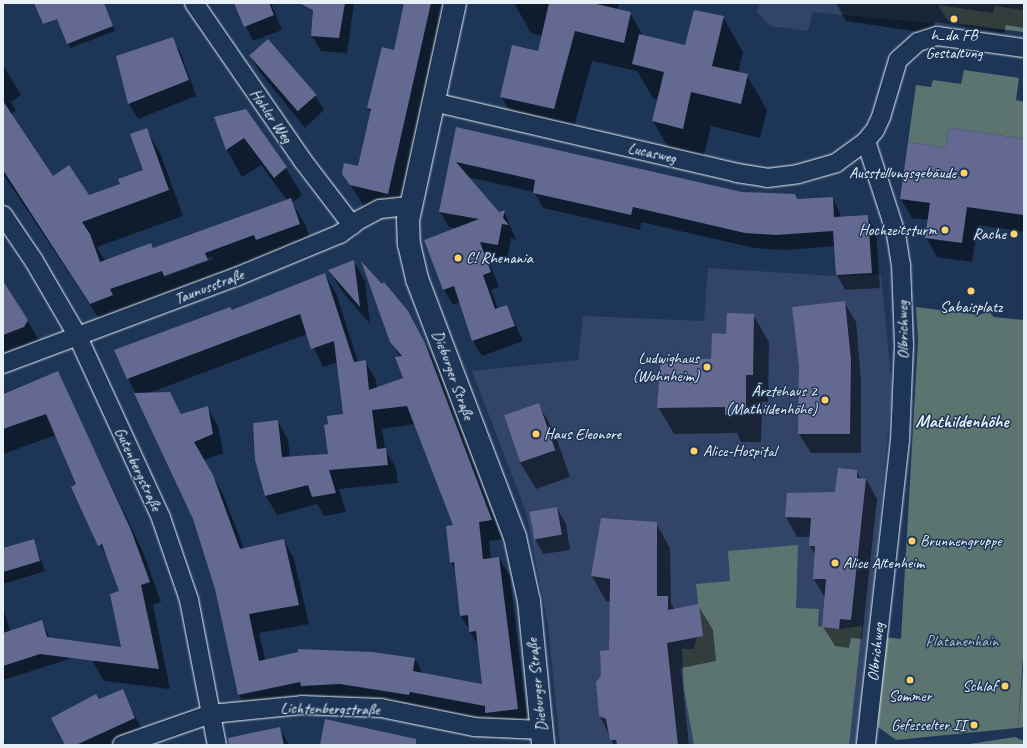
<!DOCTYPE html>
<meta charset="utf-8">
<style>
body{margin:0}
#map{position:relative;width:1027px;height:748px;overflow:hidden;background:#1d3557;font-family:Caveat,sans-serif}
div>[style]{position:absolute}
.built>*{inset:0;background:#324568}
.green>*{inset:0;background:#5c7470}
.shadow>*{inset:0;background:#0007}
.building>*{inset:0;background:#636990;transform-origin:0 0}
.roads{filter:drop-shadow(0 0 1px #e8f1f8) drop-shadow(0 0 1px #e8f1f8)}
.minor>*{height:18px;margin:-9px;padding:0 9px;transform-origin:9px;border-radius:9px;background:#1d3557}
.secondary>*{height:22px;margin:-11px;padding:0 11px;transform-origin:11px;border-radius:11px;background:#1d3557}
.dots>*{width:11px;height:11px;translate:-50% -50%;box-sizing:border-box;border:2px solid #1d3557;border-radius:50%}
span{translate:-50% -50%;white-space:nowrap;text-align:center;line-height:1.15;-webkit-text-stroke:3px #1d3557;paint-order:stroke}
.poi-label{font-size:16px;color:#e8f1f8}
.right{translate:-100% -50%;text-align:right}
.left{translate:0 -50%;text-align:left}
.street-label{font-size:16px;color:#e8f1f8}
.park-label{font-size:16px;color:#b0bfc2}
.quarter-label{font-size:18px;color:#e8f1f8;font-weight:700}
.frame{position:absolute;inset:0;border:4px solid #e8f1f8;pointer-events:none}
</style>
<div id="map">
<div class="built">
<i style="clip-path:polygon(759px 3px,1024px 3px,1024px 32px,813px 12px,808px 31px,770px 26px,757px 12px)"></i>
<i style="clip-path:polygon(708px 268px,835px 276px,881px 274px,892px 389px,859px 745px,560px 745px,548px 625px,526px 512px,472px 371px,578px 360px,583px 316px,704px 321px)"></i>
</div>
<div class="green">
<i style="clip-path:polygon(938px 5px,993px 13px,995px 6px,1024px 10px,1024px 32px,949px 22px)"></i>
<i style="clip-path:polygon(964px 70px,1019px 78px,1016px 100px,1024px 102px,1024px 139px,949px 128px,946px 148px,908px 142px,916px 85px,931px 87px,933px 80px,961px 84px)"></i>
<i style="clip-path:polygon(916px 307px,979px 315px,988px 311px,994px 317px,1024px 320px,1024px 643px,1018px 728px,896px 740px,878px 727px,878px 706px,884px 637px,901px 639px,918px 341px)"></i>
<i style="clip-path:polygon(798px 545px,796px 608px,819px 609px,818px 626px,840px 629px,862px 626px,849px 745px,694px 745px,684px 689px,682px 649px,694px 649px,697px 637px,702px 636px,696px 584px,730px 581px,728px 551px)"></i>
<i style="clip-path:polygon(1024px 658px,1024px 727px,1018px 728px)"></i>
<i style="clip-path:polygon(1015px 737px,1024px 741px,1024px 745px,963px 745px)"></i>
</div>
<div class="shadow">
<i style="clip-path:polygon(55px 3px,104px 3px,115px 31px,70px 48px)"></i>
<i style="clip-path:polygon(235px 3px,271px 3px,282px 30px,253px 41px)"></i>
<i style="clip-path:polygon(315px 3px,354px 3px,347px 53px,321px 51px,312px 36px)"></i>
<i style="clip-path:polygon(405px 3px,449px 3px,401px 217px,365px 208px,343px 173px,358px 167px,371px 113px,368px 108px,395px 51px)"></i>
<i style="clip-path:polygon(514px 3px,619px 3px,617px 10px,630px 13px,643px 36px,686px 46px,723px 17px,743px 52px,738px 73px,747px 75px,767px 110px,760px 138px,711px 126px,702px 163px,673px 156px,653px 121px,659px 100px,653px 98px,637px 71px,592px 61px,571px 138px,518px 126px,501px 96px,538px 52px,542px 36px,531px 33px)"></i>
<i style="clip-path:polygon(836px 3px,1024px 3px,1024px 28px,1006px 25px,1004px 33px,935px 22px,933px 34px,846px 21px)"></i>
<i style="clip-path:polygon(172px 38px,181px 53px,196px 96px,138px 119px,129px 104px,117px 56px)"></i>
<i style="clip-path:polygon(251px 57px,315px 95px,324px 110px,305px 128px,260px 72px)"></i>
<i style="clip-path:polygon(evenodd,3px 65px,21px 95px,11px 102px,16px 111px,11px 114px,53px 178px,88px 196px,121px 184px,144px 170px,146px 129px,161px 155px,183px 216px,97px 247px,105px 261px,151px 244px,154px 249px,287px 200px,261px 165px,242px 177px,227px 150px,215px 118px,245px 110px,286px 168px,302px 195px,292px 203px,305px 224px,314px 250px,106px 329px,3px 174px,3px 65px,212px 257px,213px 259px,164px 277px,164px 275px,212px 257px)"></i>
<i style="clip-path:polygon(457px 128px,742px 193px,797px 200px,833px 198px,842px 218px,867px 216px,876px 231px,880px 288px,845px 290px,837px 275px,835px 246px,785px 250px,754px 248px,641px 222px,640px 230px,543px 208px,534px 192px,468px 177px,498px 214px,504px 211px,516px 240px,511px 238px,507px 260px,487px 257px,499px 287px,491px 290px,498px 309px,507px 306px,523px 341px,482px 356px,473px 341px,460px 302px,453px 305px,444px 290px,425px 240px,458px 229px,449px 227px,440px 212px)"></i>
<i style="clip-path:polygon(1024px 140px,1024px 232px,978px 225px,972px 262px,937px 257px,926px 237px,928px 220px,912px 218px,901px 199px,947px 149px)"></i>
<i style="clip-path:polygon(354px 262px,365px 281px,370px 324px,341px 290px,330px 271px)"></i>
<i style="clip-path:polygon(evenodd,325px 275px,336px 293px,358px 362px,365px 361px,376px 380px,377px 389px,404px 378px,400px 357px,391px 342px,408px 312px,436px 363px,502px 539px,489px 541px,491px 559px,499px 558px,510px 576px,528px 728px,420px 710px,250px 714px,239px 695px,216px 589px,194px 519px,128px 378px,232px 311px,325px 275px,307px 334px,323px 367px,338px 362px,344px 414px,329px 425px,329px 455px,290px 458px,288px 440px,278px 421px,256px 460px,266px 496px,277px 515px,317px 504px,324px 516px,346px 512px,339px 489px,398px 483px,396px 468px,385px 450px,382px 429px,416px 424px,454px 526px,451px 562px,456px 571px,461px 616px,478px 645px,483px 685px,423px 674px,415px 659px,265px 660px,259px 633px,309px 624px,294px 559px,284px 540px,244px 549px,223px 494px,204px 460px,223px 453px,218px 426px,207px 407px,182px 415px,170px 393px,149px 393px,307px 334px)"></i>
<i style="clip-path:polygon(3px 296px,27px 320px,41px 343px,3px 363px)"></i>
<i style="clip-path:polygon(844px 302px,856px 322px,861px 380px,861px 453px,811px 453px,799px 434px)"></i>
<i style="clip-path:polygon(753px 315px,769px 342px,768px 402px,762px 402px,761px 442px,741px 442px,737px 433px,674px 434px,658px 407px,712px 360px,727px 335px)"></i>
<i style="clip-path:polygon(57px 372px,143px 552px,161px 602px,153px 605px,170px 689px,104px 681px,92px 660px,122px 648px,120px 592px,111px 566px,72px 487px,78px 485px,56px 435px,3px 454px,3px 393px)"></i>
<i style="clip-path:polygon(538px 404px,554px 431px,570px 477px,536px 489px,520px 462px)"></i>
<i style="clip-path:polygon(856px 471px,861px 479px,866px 479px,877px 499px,862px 639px,851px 638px,849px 648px,835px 646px,823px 627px,825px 598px,814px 579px,815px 555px,810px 546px,811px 537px,797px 537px,786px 517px,836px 493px)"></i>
<i style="clip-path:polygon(557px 508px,566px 524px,570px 550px,543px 554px,535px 539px)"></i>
<i style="clip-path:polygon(656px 523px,670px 548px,671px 603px,675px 610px,698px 605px,713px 630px,716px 661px,681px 668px,689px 745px,614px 745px,600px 716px,602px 676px,610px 651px,610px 601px,606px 601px,592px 576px)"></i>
<i style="clip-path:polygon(33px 540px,45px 571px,3px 584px,3px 549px)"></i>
<i style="clip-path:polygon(3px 607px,10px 631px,41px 621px,50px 638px,85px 654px,3px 680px)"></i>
<i style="clip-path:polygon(122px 690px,150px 745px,66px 745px,99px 700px)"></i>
<i style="clip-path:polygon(279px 728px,289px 745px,252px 745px)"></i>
<i style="clip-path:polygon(3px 739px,6px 745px,3px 745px)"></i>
</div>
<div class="building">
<i style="clip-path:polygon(34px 3px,104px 3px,113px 26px,67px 44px,57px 19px,43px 24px)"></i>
<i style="clip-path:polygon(234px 3px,269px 3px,274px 15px,244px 27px)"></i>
<i style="clip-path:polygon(299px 3px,345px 3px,339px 38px,311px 36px,313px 10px)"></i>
<i style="clip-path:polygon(404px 3px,431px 3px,388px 194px,350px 185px,342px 174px,344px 163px,358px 166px,371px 109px,367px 108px,382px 47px,394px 50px)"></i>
<i style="clip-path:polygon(549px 3px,592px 3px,631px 12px,624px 43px,575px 31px,554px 109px,500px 97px,512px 45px,538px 51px)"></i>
<i style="clip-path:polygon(694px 10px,724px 16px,712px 66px,748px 74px,741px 104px,691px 92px,683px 129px,652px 121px,664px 72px,632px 64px,639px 34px,685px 45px)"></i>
<i style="clip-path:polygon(173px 37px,189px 80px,128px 104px,116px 56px)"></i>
<i style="left:268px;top:39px;width:74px;height:25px;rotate:49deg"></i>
<i style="clip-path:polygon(3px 101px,53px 176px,69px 165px,89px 195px,120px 184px,118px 179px,143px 170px,130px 134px,147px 128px,169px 190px,82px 222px,90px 234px,100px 262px,151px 243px,153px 248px,291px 198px,300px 224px,256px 240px,254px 235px,205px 253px,208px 260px,164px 276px,162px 271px,110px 289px,113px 295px,90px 304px,3px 170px)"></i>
<i style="clip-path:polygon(246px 109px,287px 167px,274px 178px,244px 138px,226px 150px,214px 117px)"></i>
<i style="clip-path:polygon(456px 127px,742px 192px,795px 194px,797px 199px,833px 197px,834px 217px,868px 215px,872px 273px,836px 275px,833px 231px,776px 235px,745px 233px,633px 207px,631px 215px,533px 193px,535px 180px,456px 162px,499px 212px,505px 210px,503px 218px,509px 225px,502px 224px,498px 245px,480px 242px,491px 272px,483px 275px,495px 309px,507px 305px,515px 326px,472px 341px,454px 286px,443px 290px,424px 240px,479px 219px,439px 212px)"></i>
<i style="clip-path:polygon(949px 128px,1024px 139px,1024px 215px,967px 207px,962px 243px,925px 238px,930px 203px,900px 199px,908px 142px,946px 148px)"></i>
<i style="clip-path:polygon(354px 260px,360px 307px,328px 270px)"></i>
<i style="clip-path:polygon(361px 261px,382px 284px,384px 282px,408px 311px,425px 343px,492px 520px,479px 522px,483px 559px,499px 557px,518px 709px,485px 713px,485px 706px,410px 692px,409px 695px,340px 684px,301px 686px,300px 682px,238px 695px,215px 589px,193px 519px,134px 393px,170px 392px,181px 414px,208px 406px,213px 434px,194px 442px,213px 475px,240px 549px,284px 539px,299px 605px,249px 614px,259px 661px,298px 652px,298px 649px,372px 652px,415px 658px,413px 671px,482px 684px,476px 631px,469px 632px,468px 615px,460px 616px,454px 562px,450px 563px,446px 526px,453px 525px,407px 406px,372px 410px,377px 449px,386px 448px,388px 465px,329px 470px,336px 493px,312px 497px,308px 485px,265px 496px,255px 460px,253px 423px,278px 420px,282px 457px,328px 454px,324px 425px,328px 424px,327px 416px,343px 414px,334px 341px,311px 349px,300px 314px,127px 379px,114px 350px,230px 307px,232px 310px,325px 273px,354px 362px,366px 360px,369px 390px,403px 378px,395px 357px,402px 356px,390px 342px)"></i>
<i style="clip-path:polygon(3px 281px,28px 320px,24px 327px,3px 335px)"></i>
<i style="clip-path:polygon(845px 301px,851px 360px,850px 434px,798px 434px,799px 365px,792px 307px)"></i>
<i style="clip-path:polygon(727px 313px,754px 314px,753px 375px,746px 375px,746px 415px,725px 415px,725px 407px,657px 408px,661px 358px,711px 359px,712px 333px,726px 334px)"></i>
<i style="clip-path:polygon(58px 371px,131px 530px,150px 582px,141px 585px,159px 669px,40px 654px,3px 666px,3px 633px,42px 620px,47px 637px,121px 647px,110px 594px,119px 591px,102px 544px,98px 546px,71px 487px,76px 484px,46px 414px,3px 429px,3px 394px)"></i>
<i style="left:539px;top:403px;width:50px;height:37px;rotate:71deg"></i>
<i style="clip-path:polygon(838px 468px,857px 470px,857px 478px,866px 479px,851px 620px,840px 619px,839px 629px,822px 627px,826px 579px,813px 579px,815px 546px,809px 546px,811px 518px,785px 517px,787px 493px,835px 492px)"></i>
<i style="left:557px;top:507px;width:28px;height:28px;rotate:80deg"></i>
<i style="clip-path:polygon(601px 518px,657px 522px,657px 596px,668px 596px,668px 610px,699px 604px,703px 636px,667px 643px,678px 745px,617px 745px,616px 740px,610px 740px,606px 719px,599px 716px,596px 682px,601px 676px,600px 651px,609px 650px,610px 579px,591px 576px)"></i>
<i style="clip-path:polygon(34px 539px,40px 561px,3px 572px,3px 548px)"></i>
<i style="clip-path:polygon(123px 689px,135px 718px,76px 745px,65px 745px,51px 718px,96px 694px,99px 699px)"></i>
<i style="clip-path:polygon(325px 719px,416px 739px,416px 745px,320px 745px)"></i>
<i style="clip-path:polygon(280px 727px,284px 745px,229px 745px,228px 738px)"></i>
</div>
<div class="roads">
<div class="minor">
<i style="left:194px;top:3px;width:192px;rotate:55.4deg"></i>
<i style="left:303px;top:161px;width:81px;rotate:52.6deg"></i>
<i style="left:433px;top:102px;width:312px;rotate:13.1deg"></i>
<i style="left:737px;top:173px;width:30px;rotate:9deg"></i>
<i style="left:767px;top:178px;width:31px;rotate:-7deg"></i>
<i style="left:798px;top:174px;width:40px;rotate:-16deg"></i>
<i style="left:836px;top:163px;width:37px;rotate:-36deg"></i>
<i style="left:866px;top:141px;width:14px;rotate:-51deg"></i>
<i style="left:875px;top:130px;width:14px;rotate:-65deg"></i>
<i style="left:881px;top:117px;width:59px;rotate:-73.4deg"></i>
<i style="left:898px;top:60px;width:27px;rotate:-42deg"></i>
<i style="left:918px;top:42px;width:20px;rotate:-18deg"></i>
<i style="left:937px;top:36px;width:88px;rotate:7.9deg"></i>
<i style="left:866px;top:141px;width:98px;rotate:72.1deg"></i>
<i style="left:896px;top:234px;width:30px;rotate:81deg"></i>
<i style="left:901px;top:264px;width:81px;rotate:87.9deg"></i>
<i style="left:904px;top:345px;width:95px;rotate:92.4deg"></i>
<i style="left:900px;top:440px;width:307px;rotate:96.4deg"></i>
<i style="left:3px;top:215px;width:55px;rotate:56deg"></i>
<i style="left:34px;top:261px;width:86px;rotate:59.8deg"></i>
<i style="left:77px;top:335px;width:201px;rotate:65.3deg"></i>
<i style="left:161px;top:518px;width:87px;rotate:71.1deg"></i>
<i style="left:189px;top:600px;width:148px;rotate:79.1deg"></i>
<i style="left:3px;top:364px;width:249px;rotate:-20.5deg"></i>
<i style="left:236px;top:277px;width:113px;rotate:-22.5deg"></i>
<i style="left:340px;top:234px;width:21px;rotate:-37deg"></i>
<i style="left:357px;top:221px;width:26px;rotate:-28deg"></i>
<i style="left:380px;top:209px;width:31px;rotate:-6deg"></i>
<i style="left:122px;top:745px;width:94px;rotate:-19.2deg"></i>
<i style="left:211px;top:714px;width:91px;rotate:-5.6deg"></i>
<i style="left:302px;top:705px;width:79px;rotate:2.2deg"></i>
<i style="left:381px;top:708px;width:95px;rotate:11.5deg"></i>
<i style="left:474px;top:727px;width:68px;rotate:2.5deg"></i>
</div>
<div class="secondary">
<i style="left:455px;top:3px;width:222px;rotate:102.2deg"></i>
<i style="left:408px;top:220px;width:24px;rotate:88deg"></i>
<i style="left:409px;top:244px;width:36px;rotate:77deg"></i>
<i style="left:417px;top:279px;width:276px;rotate:69.2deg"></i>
<i style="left:515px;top:537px;width:66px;rotate:77.7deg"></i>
<i style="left:529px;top:601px;width:145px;rotate:84.4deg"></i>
</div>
</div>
<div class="dots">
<i style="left:954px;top:19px;background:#ffd166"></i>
<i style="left:964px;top:173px;background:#ffd166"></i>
<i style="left:945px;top:230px;background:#ffd166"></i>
<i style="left:1014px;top:234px;background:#ffd166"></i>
<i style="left:458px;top:258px;background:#ffd166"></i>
<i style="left:971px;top:291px;background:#ffd166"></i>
<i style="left:707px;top:367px;background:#ffd166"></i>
<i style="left:825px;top:400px;background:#ffd166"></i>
<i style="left:536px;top:434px;background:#ffd166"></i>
<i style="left:694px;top:451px;background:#ffd166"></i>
<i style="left:912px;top:541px;background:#ffd166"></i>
<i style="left:835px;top:563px;background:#ffd166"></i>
<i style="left:910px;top:680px;background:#ffd166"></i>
<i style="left:1005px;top:686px;background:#ffd166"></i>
<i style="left:974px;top:725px;background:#ffd166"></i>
</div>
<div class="poi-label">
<span style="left:954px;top:44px">h_da FB<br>Gestaltung</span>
<span class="right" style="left:956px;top:173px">Ausstellungsgebäude</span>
<span class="right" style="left:937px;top:230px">Hochzeitsturm</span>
<span class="right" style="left:1006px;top:234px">Rache</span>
<span class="left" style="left:466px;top:258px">C! Rhenania</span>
<span style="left:971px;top:307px">Sabaisplatz</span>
<span class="right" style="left:699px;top:367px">Ludwighaus<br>(Wohnheim)</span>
<span class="right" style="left:817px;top:400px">Ärztehaus 2<br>(Mathildenhöhe)</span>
<span class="left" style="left:544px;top:434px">Haus Eleonore</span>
<span class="left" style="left:703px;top:451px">Alice-Hospital</span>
<span class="left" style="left:920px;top:541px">Brunnengruppe</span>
<span class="left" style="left:843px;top:563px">Alice Altenheim</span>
<span class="right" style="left:997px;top:686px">Schlaf</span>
<span style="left:910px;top:696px">Sommer</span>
<span class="right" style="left:966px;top:725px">Gefesselter II</span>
</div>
<div class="street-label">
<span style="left:271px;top:116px;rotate:55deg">Hohler Weg</span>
<span style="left:652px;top:153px;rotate:13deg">Lucasweg</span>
<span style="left:209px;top:287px;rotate:-21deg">Taunusstraße</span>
<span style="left:903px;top:330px;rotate:-91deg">Olbrichweg</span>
<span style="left:453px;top:375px;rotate:70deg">Dieburger Straße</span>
<span style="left:138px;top:469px;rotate:65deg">Gutenbergstraße</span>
<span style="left:876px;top:652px;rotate:-84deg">Olbrichweg</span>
<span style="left:537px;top:685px;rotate:-96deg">Dieburger Straße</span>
<span style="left:330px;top:709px;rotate:1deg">Lichtenbergstraße</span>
</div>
<div class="park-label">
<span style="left:962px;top:641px">Platanenhain</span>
</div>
<div class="quarter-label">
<span style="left:962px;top:421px">Mathildenhöhe</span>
</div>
<div class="frame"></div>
</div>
